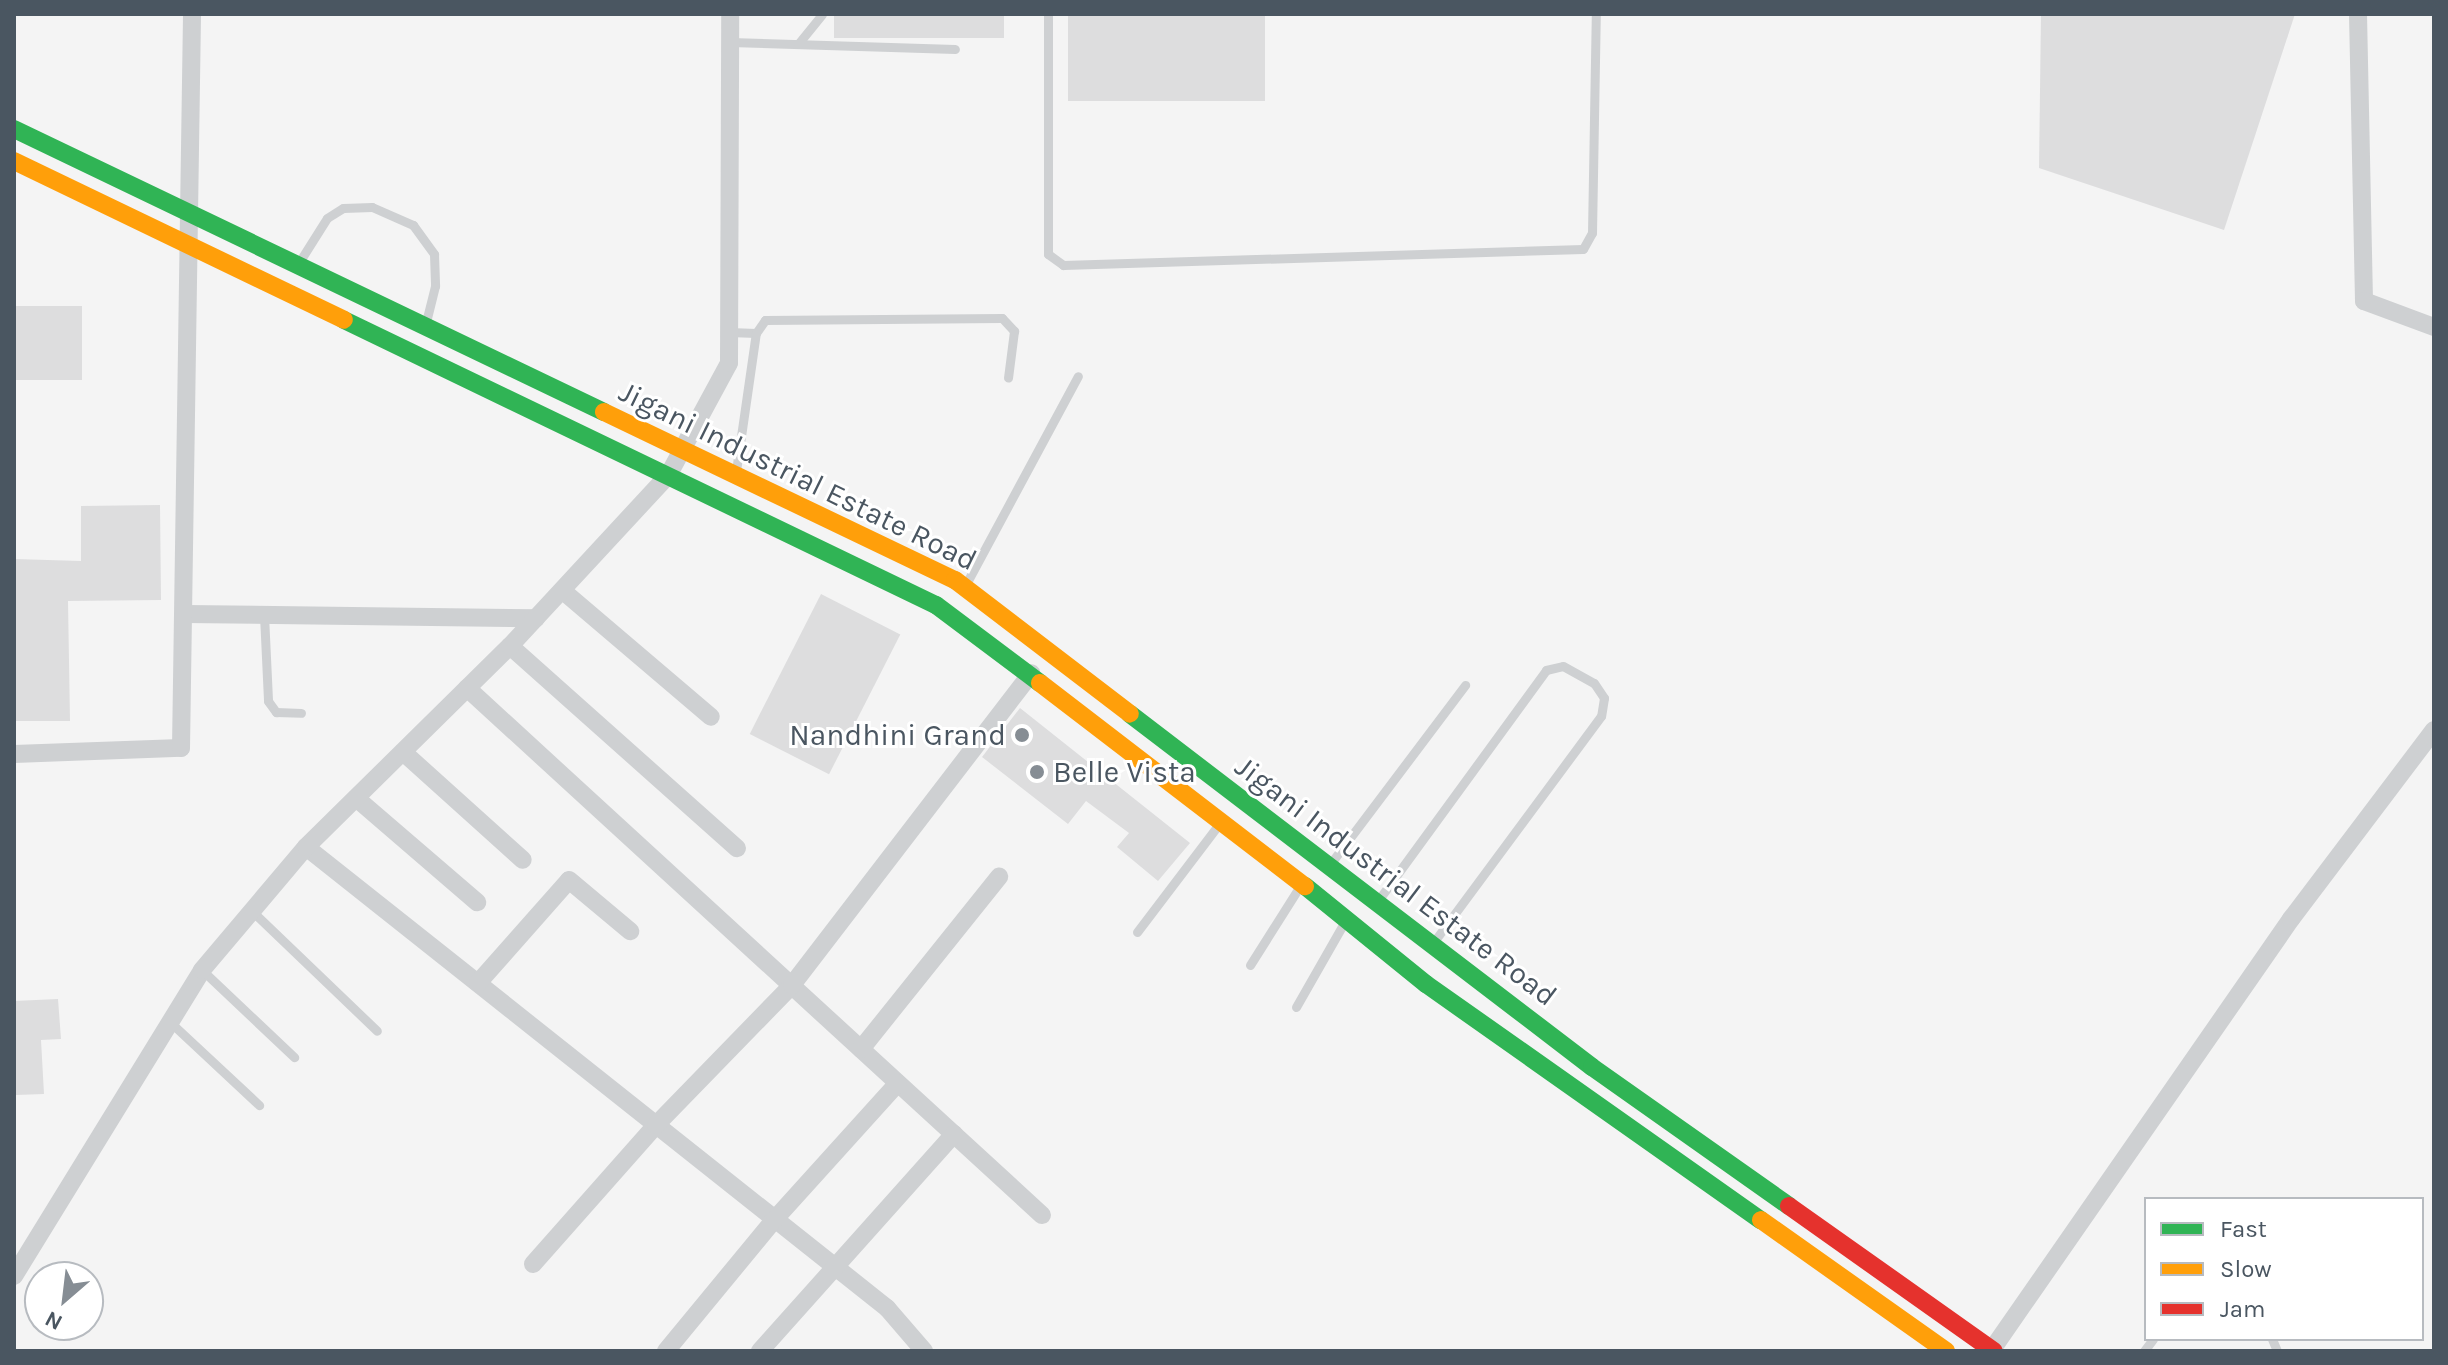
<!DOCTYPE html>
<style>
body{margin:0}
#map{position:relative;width:2448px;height:1365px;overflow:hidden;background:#f4f4f4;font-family:Karla,sans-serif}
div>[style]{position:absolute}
.building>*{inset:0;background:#ddddde;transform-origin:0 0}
.lane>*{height:9px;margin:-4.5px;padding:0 4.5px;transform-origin:4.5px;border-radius:4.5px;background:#ced0d2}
.street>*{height:18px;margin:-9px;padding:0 9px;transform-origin:9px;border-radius:9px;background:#ced0d2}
.fast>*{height:18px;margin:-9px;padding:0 9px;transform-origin:9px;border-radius:9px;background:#30b455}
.slow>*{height:18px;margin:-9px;padding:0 9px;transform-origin:9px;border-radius:9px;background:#ff9f0a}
.jam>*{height:18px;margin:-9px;padding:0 9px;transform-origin:9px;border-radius:9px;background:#e5322d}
.dots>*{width:22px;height:22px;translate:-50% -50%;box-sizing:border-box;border:4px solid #fff;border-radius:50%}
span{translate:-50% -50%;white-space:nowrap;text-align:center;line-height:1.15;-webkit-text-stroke:6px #fff;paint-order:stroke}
.street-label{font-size:30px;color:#4a5661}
.poi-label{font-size:30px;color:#4a5661}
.right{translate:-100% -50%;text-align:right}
.left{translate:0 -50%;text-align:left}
.frame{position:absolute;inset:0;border:16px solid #4a5661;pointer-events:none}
.legend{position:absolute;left:2144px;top:1197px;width:280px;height:144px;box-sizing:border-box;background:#fff;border:2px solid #b7bbc0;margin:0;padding:10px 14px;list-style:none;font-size:24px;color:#4a5661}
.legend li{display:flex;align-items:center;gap:16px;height:40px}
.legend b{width:40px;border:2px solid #b7bbc0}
.north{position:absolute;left:24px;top:1261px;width:80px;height:80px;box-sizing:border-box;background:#fff;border:2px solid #b7bbc0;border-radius:50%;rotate:208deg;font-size:22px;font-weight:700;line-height:32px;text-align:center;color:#4a5661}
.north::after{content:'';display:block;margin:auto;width:28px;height:36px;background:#868d94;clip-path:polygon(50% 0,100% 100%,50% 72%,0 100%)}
</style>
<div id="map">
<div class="building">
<i style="left:834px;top:14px;width:170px;height:24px"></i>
<i style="left:1068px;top:14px;width:197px;height:87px"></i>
<i style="clip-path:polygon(2041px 14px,2295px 14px,2224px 230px,2039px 168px)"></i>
<i style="left:14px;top:306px;width:68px;height:74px"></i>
<i style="clip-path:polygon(160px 505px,161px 600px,68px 601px,70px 721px,14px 721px,14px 559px,81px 561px,81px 506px)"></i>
<i style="left:821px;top:594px;width:89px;height:157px;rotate:27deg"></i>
<i style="clip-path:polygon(1020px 708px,1190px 843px,1158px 881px,1117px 847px,1129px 833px,1086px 801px,1068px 824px,982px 757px)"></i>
<i style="clip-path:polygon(58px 999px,61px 1039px,41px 1040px,44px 1094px,16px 1095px,14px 1001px)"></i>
</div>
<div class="lane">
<i style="left:1048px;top:14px;width:240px;rotate:90deg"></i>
<i style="left:1048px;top:254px;width:19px;rotate:36deg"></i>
<i style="left:1063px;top:265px;width:520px;rotate:-1.76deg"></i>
<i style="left:1583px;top:249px;width:18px;rotate:-61deg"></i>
<i style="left:1592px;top:233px;width:219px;rotate:-89deg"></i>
<i style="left:730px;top:42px;width:225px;rotate:1.8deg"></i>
<i style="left:798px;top:44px;width:38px;rotate:-51deg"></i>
<i style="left:298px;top:264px;width:54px;rotate:-57.8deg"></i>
<i style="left:327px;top:218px;width:19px;rotate:-32deg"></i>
<i style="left:343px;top:208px;width:29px;rotate:-2deg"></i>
<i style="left:372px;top:207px;width:45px;rotate:23.7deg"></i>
<i style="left:413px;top:225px;width:36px;rotate:54deg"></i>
<i style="left:434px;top:254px;width:32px;rotate:88deg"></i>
<i style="left:435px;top:286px;width:38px;rotate:104deg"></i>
<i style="left:729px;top:332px;width:27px;rotate:2deg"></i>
<i style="left:736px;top:471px;width:139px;rotate:-81.8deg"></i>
<i style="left:756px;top:333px;width:16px;rotate:-55deg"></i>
<i style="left:765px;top:320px;width:237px;rotate:-0.5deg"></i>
<i style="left:1002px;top:318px;width:18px;rotate:47deg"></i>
<i style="left:1014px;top:331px;width:47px;rotate:97.3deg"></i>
<i style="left:966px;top:584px;width:236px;rotate:-61.7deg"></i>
<i style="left:264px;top:615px;width:86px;rotate:87.3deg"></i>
<i style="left:268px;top:701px;width:14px;rotate:54deg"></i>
<i style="left:276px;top:712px;width:25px;rotate:2deg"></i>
<i style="left:1331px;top:863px;width:223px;rotate:-53deg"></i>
<i style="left:1377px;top:902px;width:287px;rotate:-53.9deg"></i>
<i style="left:1546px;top:670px;width:17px;rotate:-13deg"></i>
<i style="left:1563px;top:666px;width:35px;rotate:29deg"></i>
<i style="left:1594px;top:683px;width:18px;rotate:56deg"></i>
<i style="left:1604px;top:698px;width:18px;rotate:99deg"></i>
<i style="left:1601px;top:716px;width:282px;rotate:126.5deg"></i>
<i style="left:252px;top:911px;width:173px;rotate:43.8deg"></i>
<i style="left:1137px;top:932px;width:141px;rotate:-52.8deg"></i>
<i style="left:1250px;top:965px;width:93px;rotate:-57.7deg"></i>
<i style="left:202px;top:970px;width:127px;rotate:43.4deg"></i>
<i style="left:1296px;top:1007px;width:99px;rotate:-60.3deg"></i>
<i style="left:170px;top:1022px;width:122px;rotate:43deg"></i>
<i style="left:2272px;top:1339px;width:13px;rotate:67deg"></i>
<i style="left:2144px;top:1351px;width:15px;rotate:-53deg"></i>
</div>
<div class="street">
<i style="left:2358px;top:14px;width:287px;rotate:88.8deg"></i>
<i style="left:2364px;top:301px;width:75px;rotate:20.4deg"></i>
<i style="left:563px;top:591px;width:194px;rotate:40.4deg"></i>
<i style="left:185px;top:614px;width:351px;rotate:0.7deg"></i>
<i style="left:510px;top:646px;width:304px;rotate:41.7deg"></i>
<i style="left:467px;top:688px;width:780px;rotate:42.51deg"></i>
<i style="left:403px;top:752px;width:161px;rotate:42deg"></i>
<i style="left:14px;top:754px;width:167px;rotate:-2.1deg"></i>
<i style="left:181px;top:748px;width:734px;rotate:-89.14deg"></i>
<i style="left:356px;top:798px;width:160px;rotate:40.7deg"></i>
<i style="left:306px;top:847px;width:742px;rotate:38.43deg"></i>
<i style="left:887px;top:1308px;width:57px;rotate:49.3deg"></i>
<i style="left:478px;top:983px;width:137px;rotate:-48.5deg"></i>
<i style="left:569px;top:880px;width:80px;rotate:39.9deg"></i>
<i style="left:861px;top:1049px;width:221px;rotate:-51.3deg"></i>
<i style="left:533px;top:1264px;width:186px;rotate:-48.5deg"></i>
<i style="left:656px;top:1125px;width:195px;rotate:-45.8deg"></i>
<i style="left:792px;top:985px;width:393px;rotate:-52.5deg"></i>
<i style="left:14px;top:1276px;width:359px;rotate:-58.4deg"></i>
<i style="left:202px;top:970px;width:161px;rotate:-49.8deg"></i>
<i style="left:306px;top:847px;width:286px;rotate:-44.6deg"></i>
<i style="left:510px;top:646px;width:234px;rotate:-47.2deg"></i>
<i style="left:669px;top:474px;width:126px;rotate:-61.6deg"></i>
<i style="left:729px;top:363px;width:349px;rotate:-89.8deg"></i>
<i style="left:666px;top:1351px;width:171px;rotate:-50.5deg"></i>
<i style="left:775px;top:1219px;width:183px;rotate:-47.9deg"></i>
<i style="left:760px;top:1351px;width:291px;rotate:-48.2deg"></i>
<i style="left:1991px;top:1351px;width:526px;rotate:-55.22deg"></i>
<i style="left:2291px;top:919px;width:237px;rotate:-52.9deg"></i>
</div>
<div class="fast">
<i style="left:14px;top:129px;width:654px;rotate:25.63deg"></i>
<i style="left:344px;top:320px;width:657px;rotate:25.71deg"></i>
<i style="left:936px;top:605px;width:130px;rotate:36.9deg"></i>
<i style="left:1130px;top:714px;width:581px;rotate:37.38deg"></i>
<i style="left:1592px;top:1067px;width:241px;rotate:35.2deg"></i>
<i style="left:1305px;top:886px;width:156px;rotate:39deg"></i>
<i style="left:1426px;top:984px;width:410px;rotate:35.2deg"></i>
</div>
<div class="slow">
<i style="left:14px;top:161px;width:366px;rotate:25.7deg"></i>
<i style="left:604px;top:412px;width:389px;rotate:25.6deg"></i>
<i style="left:955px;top:580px;width:220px;rotate:37.4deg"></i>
<i style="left:1040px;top:683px;width:334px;rotate:37.5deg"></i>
<i style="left:1761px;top:1220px;width:227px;rotate:35.3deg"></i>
</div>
<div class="jam">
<i style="left:1789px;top:1206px;width:251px;rotate:35.3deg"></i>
</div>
<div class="dots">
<i style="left:1022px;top:735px;background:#868d94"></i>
<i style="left:1037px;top:772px;background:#868d94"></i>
</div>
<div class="street-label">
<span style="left:798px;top:476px;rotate:26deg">Jigani Industrial Estate Road</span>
<span style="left:1396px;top:881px;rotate:37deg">Jigani Industrial Estate Road</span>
</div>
<div class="poi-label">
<span class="right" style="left:1006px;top:735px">Nandhini Grand</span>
<span class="left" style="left:1053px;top:772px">Belle Vista</span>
</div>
<div class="frame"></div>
<ul class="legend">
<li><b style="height:10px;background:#30b455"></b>Fast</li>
<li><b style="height:10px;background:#ff9f0a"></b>Slow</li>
<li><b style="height:10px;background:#e5322d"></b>Jam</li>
</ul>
<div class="north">N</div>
</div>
